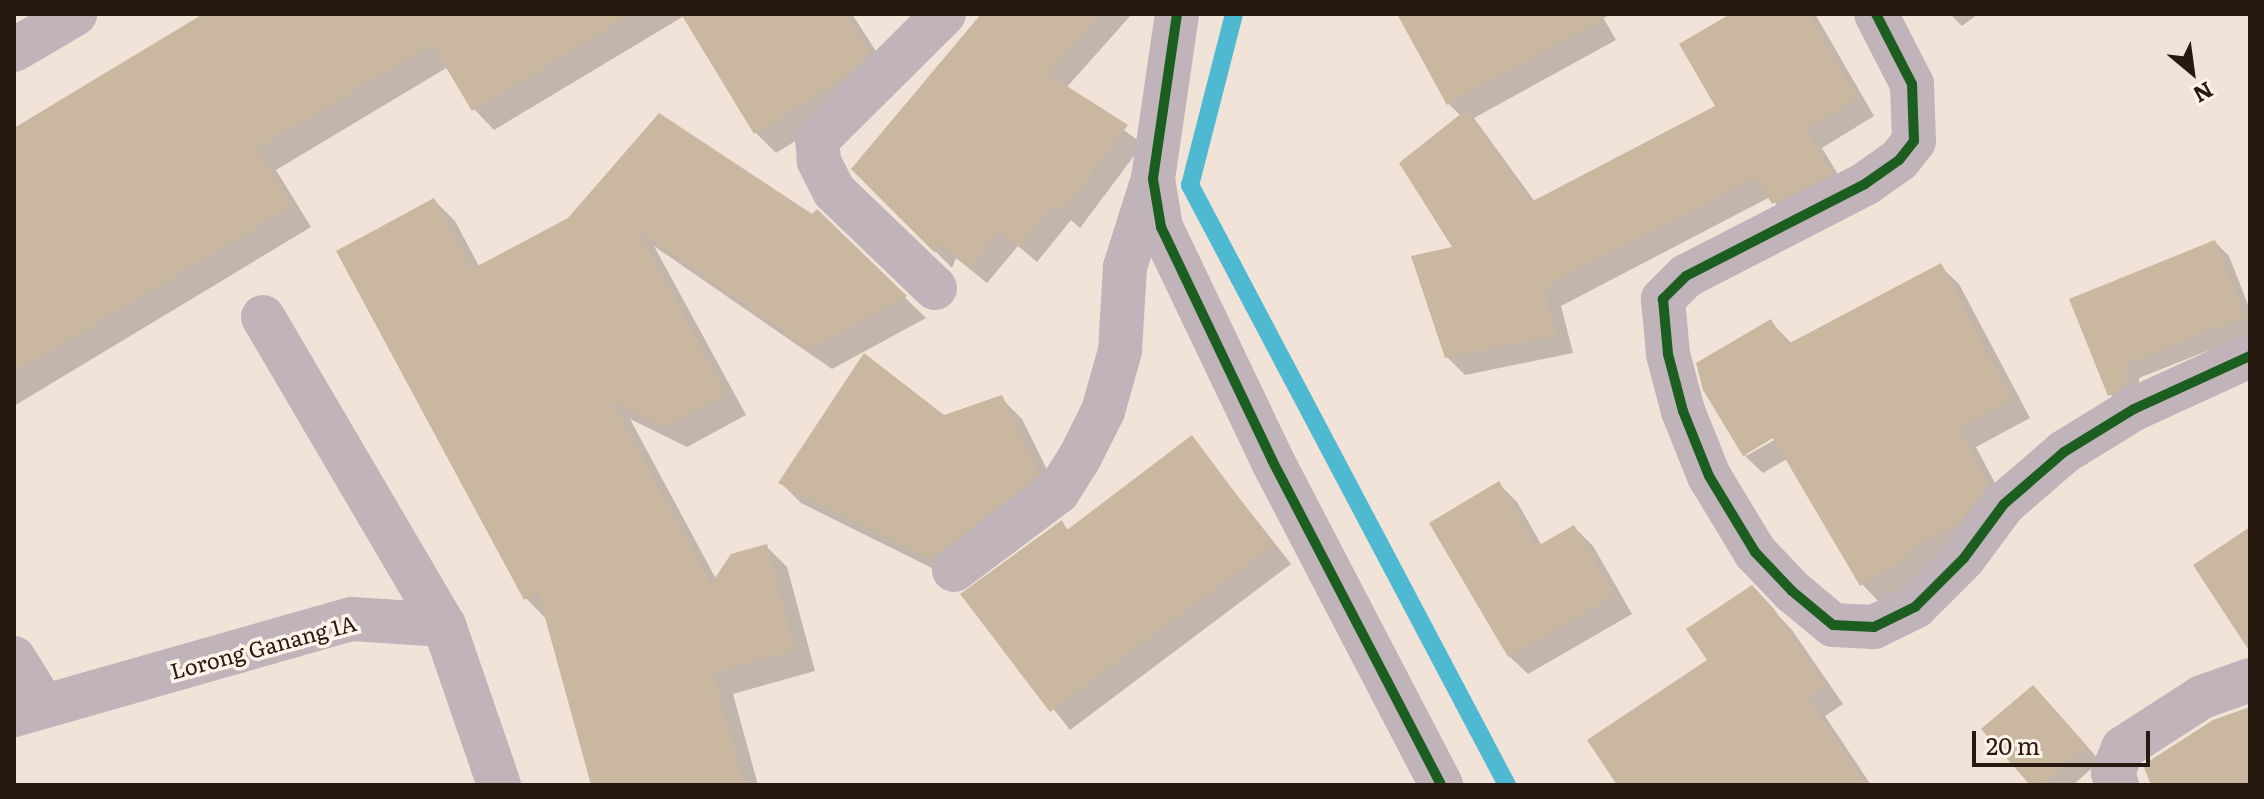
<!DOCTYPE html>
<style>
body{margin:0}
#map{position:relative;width:2264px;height:799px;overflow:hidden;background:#f2e3d8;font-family:Literata,serif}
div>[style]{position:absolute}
.shadow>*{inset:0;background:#0003}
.stream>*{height:18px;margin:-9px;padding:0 9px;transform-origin:9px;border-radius:9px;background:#50b9d2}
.building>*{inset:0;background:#c9b7a0}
.minor>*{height:44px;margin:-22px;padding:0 22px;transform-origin:22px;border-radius:22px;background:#c0b3b9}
.cycleway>*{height:10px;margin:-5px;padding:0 5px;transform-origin:5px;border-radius:5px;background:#1b5e20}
span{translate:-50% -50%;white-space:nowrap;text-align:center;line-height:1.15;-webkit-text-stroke:7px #fff2e8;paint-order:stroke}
.street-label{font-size:22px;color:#251910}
.frame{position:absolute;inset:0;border:16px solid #251910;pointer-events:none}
.north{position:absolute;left:2152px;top:32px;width:80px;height:80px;-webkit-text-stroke:6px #fff2e8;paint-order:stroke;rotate:151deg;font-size:22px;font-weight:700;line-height:32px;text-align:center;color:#251910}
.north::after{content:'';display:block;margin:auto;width:28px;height:36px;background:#251910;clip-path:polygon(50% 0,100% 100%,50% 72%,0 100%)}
.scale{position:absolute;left:1972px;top:731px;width:178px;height:36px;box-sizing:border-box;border:4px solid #251910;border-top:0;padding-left:10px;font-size:24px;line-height:28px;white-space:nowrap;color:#251910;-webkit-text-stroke:6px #fff2e8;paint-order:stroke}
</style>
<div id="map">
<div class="shadow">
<i style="clip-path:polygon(206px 14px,852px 14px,890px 73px,866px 97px,776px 153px,755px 132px,684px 16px,494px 130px,474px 109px,448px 67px,276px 170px,311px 227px,14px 406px,14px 131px)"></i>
<i style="clip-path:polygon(984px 14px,1132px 14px,1066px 88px,1143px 144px,1080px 228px,1071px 220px,1037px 262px,1018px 246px,987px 283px,956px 258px,952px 268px,853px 168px)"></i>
<i style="clip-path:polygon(1399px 14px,1601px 14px,1616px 40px,1474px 118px,1535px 202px,1717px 106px,1734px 14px,1815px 14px,1874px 116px,1822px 148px,1848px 191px,1791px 221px,1770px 197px,1561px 306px,1573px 353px,1465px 375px,1447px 357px,1461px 116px,1449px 104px)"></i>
<i style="clip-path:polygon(1950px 14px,1978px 14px,1962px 26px)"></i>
<i style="clip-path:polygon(434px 200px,455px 221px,480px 268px,569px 219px,813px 217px,817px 212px,926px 318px,832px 369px,654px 246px,746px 415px,687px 447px,630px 419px,716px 579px,766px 546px,787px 567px,815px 671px,733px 694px,758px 785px,593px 785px,547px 620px,526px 598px)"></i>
<i style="clip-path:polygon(2215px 242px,2229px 256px,2250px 310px,2250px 334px,2139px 378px,2139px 399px,2124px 408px,2110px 394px,2071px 300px)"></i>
<i style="clip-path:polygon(evenodd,1940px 266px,1959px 284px,2030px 418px,1976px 447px,2006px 504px,1928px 574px,1880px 603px,1862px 584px,1787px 459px,1763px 473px,1744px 455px,1770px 321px,1792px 344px,1940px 266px,1780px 431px,1783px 435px,1746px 456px,1746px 451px,1780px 431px)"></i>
<i style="clip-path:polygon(1001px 398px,1022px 419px,1060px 496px,954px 579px,801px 503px,780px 482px)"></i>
<i style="clip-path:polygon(1192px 438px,1291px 564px,1070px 730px,963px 594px,1062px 523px,1069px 531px)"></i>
<i style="clip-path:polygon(1499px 484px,1517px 502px,1542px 546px,1574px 527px,1593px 546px,1632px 614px,1528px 674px,1509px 656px)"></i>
<i style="clip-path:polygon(1751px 587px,1792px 630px,1843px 704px,1825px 716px,1871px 785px,1620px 785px,1710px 661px)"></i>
<i style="clip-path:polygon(2047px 701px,2100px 761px,2073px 785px,2033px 785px)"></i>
</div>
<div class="stream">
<i style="left:1234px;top:14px;width:177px;rotate:104.4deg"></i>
<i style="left:1190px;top:185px;width:679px;rotate:62.15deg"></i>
</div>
<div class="building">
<i style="clip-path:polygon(203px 14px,632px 14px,472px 111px,432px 44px,257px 149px,292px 206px,14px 373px,14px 128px)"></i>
<i style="clip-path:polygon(681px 14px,847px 14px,870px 52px,845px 77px,754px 134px)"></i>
<i style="clip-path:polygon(981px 14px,1100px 14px,1048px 74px,1128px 125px,1062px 212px,1053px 205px,1019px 247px,1000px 231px,969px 268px,939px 243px,935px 253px,851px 169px)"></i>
<i style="clip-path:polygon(1397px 14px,1611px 14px,1447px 105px)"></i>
<i style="clip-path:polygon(1730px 14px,1809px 14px,1858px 98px,1806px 129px,1832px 173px,1772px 204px,1756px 177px,1544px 288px,1556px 336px,1445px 358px,1411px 256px,1452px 247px,1399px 163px,1467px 109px,1531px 202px,1715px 106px,1679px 44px)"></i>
<i style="clip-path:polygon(659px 113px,812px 214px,817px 209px,907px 296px,809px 349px,638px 230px,726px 394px,665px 427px,612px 401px,711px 584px,731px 554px,767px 544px,795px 650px,713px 673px,744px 785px,591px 785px,538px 592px,524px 600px,336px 251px,434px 198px,472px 269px,568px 218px)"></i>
<i style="clip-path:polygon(2215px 240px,2245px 316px,2126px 364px,2126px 385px,2108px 396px,2069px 299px)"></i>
<i style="clip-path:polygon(1941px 263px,2012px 399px,1959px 428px,1988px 484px,1960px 522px,1908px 550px,1911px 555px,1860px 586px,1773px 438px,1743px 456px,1703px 390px,1696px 363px,1771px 319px,1786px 345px)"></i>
<i style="clip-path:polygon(864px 353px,944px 415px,1002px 395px,1040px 474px,932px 559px,778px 483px)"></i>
<i style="clip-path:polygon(1192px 435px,1274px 545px,1050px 712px,960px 594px,1062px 520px,1067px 530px)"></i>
<i style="clip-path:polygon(1499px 481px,1536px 547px,1574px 525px,1615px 595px,1508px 657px,1429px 523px)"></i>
<i style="clip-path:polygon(2250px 527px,2250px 652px,2193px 565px)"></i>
<i style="clip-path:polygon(1752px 585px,1774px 609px,1826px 685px,1808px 697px,1866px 785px,1617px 785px,1587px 740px,1707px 660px,1686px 629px)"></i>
<i style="clip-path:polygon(2033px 685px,2087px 746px,2043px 785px,2030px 785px,1981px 729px)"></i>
<i style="clip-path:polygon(2250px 707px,2250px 785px,2151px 785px,2143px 765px,2213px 720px)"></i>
</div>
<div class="minor">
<i style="left:1177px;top:14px;width:167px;rotate:98.3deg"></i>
<i style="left:1153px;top:179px;width:49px;rotate:80.5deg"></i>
<i style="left:1161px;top:227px;width:258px;rotate:64.5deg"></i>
<i style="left:1272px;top:460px;width:366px;rotate:62.5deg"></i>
<i style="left:1876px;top:14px;width:79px;rotate:62.8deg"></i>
<i style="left:1912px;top:84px;width:57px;rotate:88deg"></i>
<i style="left:1914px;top:141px;width:24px;rotate:128deg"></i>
<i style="left:1899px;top:160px;width:42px;rotate:144.8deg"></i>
<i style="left:1865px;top:184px;width:201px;rotate:152.8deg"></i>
<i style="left:1686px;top:276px;width:33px;rotate:135deg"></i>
<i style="left:1663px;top:299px;width:55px;rotate:84.8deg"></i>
<i style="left:1668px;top:354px;width:59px;rotate:75.3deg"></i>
<i style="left:1683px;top:411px;width:70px;rotate:68.2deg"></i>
<i style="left:1709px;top:476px;width:89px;rotate:58.8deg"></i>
<i style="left:1755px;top:552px;width:54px;rotate:46.5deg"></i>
<i style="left:1792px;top:591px;width:53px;rotate:39.7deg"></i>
<i style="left:1833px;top:625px;width:41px;rotate:2.8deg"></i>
<i style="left:1874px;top:627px;width:46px;rotate:-26deg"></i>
<i style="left:1915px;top:607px;width:69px;rotate:-45deg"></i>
<i style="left:1964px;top:558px;width:67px;rotate:-53.5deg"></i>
<i style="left:2004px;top:504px;width:79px;rotate:-40.9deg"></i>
<i style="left:2064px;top:452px;width:82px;rotate:-31.6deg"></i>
<i style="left:2134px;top:409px;width:128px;rotate:-24.6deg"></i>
<i style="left:14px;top:50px;width:71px;rotate:-30.5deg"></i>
<i style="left:935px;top:288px;width:140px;rotate:-136.2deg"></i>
<i style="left:834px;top:191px;width:34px;rotate:-117deg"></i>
<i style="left:819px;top:161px;width:21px;rotate:-95deg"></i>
<i style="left:817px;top:140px;width:179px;rotate:-44.8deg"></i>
<i style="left:263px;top:317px;width:357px;rotate:59.6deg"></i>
<i style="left:954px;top:570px;width:130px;rotate:-36.9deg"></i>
<i style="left:1058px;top:492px;width:39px;rotate:-58deg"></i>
<i style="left:1079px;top:459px;width:54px;rotate:-63.4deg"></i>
<i style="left:1103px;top:411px;width:62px;rotate:-74.2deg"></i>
<i style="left:1120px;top:351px;width:84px;rotate:-86.6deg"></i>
<i style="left:1125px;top:267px;width:86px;rotate:-72.4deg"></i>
<i style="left:14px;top:658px;width:55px;rotate:58.3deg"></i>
<i style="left:14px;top:715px;width:351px;rotate:-15.9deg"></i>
<i style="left:352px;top:619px;width:92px;rotate:3.7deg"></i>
<i style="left:444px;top:625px;width:169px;rotate:71deg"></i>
<i style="left:2117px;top:785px;width:13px;rotate:-108deg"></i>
<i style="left:2113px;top:773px;width:27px;rotate:-68deg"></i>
<i style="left:2123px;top:748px;width:94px;rotate:-32.8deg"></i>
<i style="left:2202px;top:697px;width:51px;rotate:-19.5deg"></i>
</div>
<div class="cycleway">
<i style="left:1177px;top:14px;width:167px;rotate:98.3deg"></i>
<i style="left:1153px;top:179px;width:49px;rotate:80.5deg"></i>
<i style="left:1161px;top:227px;width:258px;rotate:64.5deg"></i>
<i style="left:1272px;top:460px;width:366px;rotate:62.5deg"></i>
<i style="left:1876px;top:14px;width:79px;rotate:62.8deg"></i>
<i style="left:1912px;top:84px;width:57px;rotate:88deg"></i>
<i style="left:1914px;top:141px;width:24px;rotate:128deg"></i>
<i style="left:1899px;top:160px;width:42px;rotate:144.8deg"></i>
<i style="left:1865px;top:184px;width:201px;rotate:152.8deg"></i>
<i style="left:1686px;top:276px;width:33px;rotate:135deg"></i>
<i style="left:1663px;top:299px;width:55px;rotate:84.8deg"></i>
<i style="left:1668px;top:354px;width:59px;rotate:75.3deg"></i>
<i style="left:1683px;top:411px;width:70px;rotate:68.2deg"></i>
<i style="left:1709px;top:476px;width:89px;rotate:58.8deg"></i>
<i style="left:1755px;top:552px;width:54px;rotate:46.5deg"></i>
<i style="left:1792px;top:591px;width:53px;rotate:39.7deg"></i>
<i style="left:1833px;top:625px;width:41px;rotate:2.8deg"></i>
<i style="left:1874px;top:627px;width:46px;rotate:-26deg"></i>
<i style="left:1915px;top:607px;width:69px;rotate:-45deg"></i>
<i style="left:1964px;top:558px;width:67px;rotate:-53.5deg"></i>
<i style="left:2004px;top:504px;width:79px;rotate:-40.9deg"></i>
<i style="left:2064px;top:452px;width:82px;rotate:-31.6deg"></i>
<i style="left:2134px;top:409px;width:128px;rotate:-24.6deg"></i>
</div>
<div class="street-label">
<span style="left:263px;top:646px;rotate:-15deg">Lorong Ganang 1A</span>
</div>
<div class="frame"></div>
<div class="north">N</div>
<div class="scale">20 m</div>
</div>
